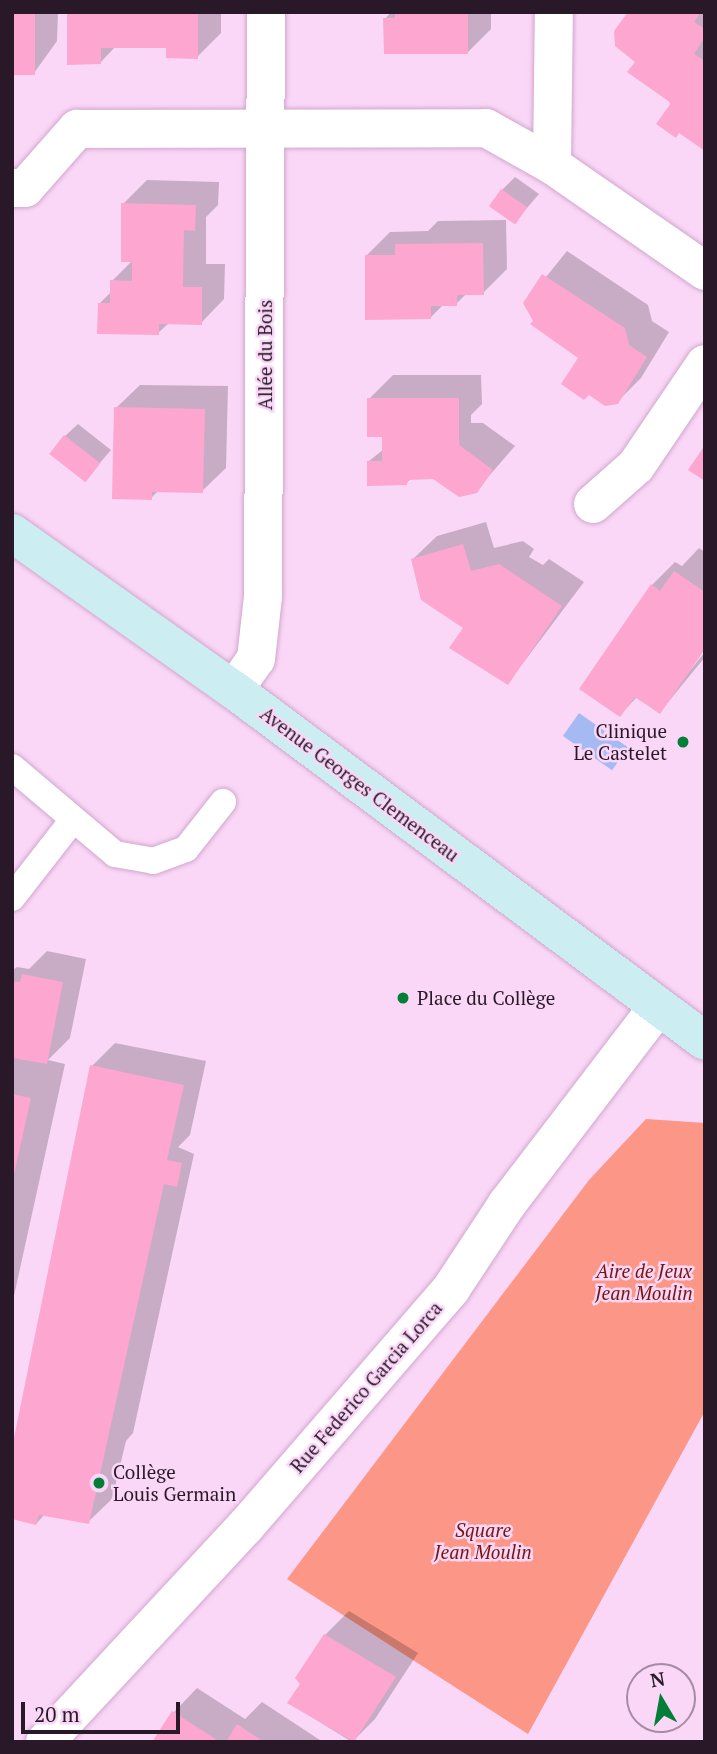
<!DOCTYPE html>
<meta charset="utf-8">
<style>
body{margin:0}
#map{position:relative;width:717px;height:1754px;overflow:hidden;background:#fad7f7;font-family:"PT Serif",serif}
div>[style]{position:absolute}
.green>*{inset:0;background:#fc9687}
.water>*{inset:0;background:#a5b9f2;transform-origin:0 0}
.shadow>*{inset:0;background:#0003}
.building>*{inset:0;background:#fca6d0;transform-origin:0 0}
.roads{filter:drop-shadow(0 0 2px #d1a7cd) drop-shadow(0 0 2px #d1a7cd)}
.lane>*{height:26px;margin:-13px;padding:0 13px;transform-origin:13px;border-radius:13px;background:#fff}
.street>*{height:38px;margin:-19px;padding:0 19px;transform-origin:19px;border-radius:19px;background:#fff}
.secondary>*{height:38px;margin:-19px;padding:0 19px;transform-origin:19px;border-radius:19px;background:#cceef3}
.dots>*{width:19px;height:19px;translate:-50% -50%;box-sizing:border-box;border:4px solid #fad7f7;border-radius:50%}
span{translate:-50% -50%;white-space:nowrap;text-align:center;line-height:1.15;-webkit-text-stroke:5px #fad7f7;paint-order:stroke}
.street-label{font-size:19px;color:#291928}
.poi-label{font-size:19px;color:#291928}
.right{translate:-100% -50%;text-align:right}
.left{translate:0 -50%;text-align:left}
.park-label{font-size:19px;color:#78140d;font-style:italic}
.frame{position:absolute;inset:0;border:14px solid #291928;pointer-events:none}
.north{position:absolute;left:626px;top:1663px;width:70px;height:70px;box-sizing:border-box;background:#fad7f7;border:2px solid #a68ba4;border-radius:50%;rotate:350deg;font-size:19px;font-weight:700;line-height:28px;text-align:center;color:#291928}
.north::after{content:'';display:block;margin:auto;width:24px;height:32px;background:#027e36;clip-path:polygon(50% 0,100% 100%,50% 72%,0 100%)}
.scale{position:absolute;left:21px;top:1702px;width:159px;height:32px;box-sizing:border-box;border:4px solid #291928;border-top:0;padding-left:9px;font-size:21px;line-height:24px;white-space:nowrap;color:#291928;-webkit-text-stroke:5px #fad7f7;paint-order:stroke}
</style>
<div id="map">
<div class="green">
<i style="clip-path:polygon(646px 1119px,705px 1123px,705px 1411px,528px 1734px,287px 1579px,589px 1180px)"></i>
</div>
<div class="water">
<i style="left:579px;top:713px;width:60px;height:28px;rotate:35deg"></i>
</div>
<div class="shadow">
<i style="clip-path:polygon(12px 12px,58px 12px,57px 41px,34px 73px)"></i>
<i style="clip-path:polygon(68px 12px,221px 12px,221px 33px,197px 57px,168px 47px,116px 46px,100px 63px)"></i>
<i style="clip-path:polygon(391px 12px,491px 12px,491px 29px,468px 52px,385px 19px)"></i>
<i style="clip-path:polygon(630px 12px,705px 12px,705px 149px,638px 61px)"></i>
<i style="clip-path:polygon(515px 177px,539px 194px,515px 222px,502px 190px)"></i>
<i style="clip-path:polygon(147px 180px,219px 182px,218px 205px,206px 217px,206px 264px,225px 264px,224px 299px,201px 323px,169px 323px,158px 333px,100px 303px,112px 291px,112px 281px,132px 261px,123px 204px)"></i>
<i style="clip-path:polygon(506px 220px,507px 269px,483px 293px,467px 293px,456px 304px,444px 304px,430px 318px,367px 255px,390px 232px,428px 231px,438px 221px)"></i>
<i style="clip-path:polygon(567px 251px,648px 305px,652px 321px,669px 332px,641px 378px,617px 402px,581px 358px,535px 321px,525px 303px)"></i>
<i style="clip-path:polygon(393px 375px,481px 375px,482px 404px,471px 415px,471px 423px,483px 423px,515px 446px,476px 491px,433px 477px,412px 478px,406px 483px,369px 461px,384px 449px,384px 436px,369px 399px)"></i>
<i style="clip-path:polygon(140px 385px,228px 386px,226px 468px,202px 491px,158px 491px,151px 498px,116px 408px)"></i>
<i style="clip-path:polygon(78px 424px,111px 450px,86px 479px,65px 436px)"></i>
<i style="clip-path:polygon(486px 522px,494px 548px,523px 541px,534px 549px,529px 557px,543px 565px,549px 559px,584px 582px,508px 683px,413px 559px,437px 536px)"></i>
<i style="clip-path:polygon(699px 548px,705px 552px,705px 646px,676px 688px,705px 652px,705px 657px,660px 712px,637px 697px,620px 715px,652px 585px,675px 562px,682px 566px)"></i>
<i style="clip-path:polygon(47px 951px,86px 959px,70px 1038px,48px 1060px,65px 1064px,12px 1305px,12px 971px,17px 967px,29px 969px)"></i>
<i style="clip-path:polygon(115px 1043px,206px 1061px,190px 1135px,178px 1147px,194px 1154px,133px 1433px,126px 1441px,112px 1499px,88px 1522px,45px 1514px,36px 1524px,12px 1518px,12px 1442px,20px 1435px,92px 1066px)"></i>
<i style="clip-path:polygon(349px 1611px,418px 1653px,375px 1719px,352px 1742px,289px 1703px,302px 1683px,297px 1678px,325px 1635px)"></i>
<i style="clip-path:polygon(197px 1688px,245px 1719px,262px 1702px,323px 1742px,155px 1742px,174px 1712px)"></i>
</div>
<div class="building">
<i style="left:12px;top:12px;width:23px;height:63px"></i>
<i style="clip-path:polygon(67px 12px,198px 12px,198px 59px,166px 58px,166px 48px,101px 48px,101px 64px,67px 65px)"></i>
<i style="clip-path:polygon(395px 12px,468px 12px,468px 54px,384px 54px,383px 18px,395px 18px)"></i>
<i style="clip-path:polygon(628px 12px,701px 12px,694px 22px,705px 29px,705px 37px,694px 54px,705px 61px,705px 151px,679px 133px,676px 138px,656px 124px,671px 103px,627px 72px,635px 62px,615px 46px,614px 31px)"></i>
<i style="left:501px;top:189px;width:32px;height:21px;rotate:35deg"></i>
<i style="clip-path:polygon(121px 203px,196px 205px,195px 231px,184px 230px,183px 287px,202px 287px,202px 325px,159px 324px,159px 335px,97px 334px,98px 303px,110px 303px,110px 280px,132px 281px,132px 262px,121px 262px)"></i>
<i style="clip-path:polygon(483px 243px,484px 295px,457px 295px,457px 306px,431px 306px,431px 319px,365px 320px,365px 255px,395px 255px,395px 244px)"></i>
<i style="clip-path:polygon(542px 274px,625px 328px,629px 345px,647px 357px,618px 404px,605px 406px,589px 395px,584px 400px,561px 384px,578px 358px,530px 324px,533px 321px,523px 303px)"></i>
<i style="clip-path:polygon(367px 398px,459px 398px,459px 445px,493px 470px,477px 493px,459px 497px,433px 479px,408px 480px,407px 485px,367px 486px,367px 461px,382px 461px,382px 437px,367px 437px)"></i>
<i style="clip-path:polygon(114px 407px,205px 409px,203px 493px,152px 492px,152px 500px,112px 499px)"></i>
<i style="left:64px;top:435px;width:46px;height:24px;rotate:38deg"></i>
<i style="clip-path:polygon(705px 445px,705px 481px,688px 470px)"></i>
<i style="clip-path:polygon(463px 544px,471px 571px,499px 564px,562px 606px,508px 685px,449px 648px,463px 628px,421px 600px,411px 559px)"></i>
<i style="clip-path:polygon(674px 571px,705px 592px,705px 649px,660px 714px,635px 697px,620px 717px,579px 689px,651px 584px,660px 591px)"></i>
<i style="clip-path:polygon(22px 974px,63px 982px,47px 1064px,12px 1058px,12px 981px,20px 982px)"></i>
<i style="clip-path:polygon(90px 1065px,184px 1085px,167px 1160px,182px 1163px,177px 1187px,164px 1184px,89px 1524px,39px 1515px,36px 1525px,12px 1519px,12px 1448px)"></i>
<i style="clip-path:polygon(12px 1094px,31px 1098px,13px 1179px,12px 1178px)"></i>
<i style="clip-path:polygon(324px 1634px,396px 1677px,354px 1742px,287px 1703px,300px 1684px,295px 1678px)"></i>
<i style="clip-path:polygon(172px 1711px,220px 1742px,152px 1742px)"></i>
<i style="clip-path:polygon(237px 1724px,264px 1742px,226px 1742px)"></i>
</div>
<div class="roads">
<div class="lane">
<i style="left:12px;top:767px;width:135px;rotate:40.2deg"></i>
<i style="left:115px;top:854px;width:39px;rotate:10deg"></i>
<i style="left:153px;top:861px;width:35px;rotate:-20deg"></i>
<i style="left:186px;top:849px;width:60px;rotate:-51.8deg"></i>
<i style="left:12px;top:898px;width:98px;rotate:-52.1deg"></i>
</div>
<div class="street">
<i style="left:552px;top:165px;width:153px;rotate:-89.3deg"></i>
<i style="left:12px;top:188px;width:13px"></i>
<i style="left:25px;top:188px;width:79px;rotate:-48.6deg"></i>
<i style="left:77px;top:129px;width:409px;rotate:-0.1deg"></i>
<i style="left:486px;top:128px;width:76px;rotate:29.3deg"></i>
<i style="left:552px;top:165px;width:186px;rotate:34.7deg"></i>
<i style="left:593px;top:504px;width:57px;rotate:-41.5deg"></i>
<i style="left:636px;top:466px;width:123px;rotate:-55.9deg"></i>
<i style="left:234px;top:690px;width:38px;rotate:-55deg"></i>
<i style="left:256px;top:659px;width:62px;rotate:-83.6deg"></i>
<i style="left:263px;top:597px;width:585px;rotate:-89.71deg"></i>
<i style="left:45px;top:1742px;width:294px;rotate:-47.1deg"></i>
<i style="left:245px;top:1527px;width:315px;rotate:-49.1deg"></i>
<i style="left:451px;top:1289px;width:102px;rotate:-56.6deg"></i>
<i style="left:507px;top:1204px;width:247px;rotate:-52.6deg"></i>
</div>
<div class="secondary">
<i style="left:12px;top:533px;width:272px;rotate:35.3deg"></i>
<i style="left:234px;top:690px;width:587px;rotate:36.69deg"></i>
</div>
</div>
<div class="dots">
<i style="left:683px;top:742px;background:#027e36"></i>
<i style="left:403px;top:998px;background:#027e36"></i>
<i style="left:99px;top:1483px;background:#027e36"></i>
</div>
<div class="street-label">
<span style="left:265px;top:355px;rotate:-90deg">Allée du Bois</span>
<span style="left:360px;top:784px;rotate:37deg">Avenue Georges Clemenceau</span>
<span style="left:366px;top:1387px;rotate:-49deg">Rue Federico Garcia Lorca</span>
</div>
<div class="poi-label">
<span class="right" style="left:667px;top:742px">Clinique<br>Le Castelet</span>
<span class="left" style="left:417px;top:998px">Place du Collège</span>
<span class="left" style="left:113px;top:1483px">Collège<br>Louis Germain</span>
</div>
<div class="park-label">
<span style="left:644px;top:1282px">Aire de Jeux<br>Jean Moulin</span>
<span style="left:483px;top:1541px">Square<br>Jean Moulin</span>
</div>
<div class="frame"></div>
<div class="north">N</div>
<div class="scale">20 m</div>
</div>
